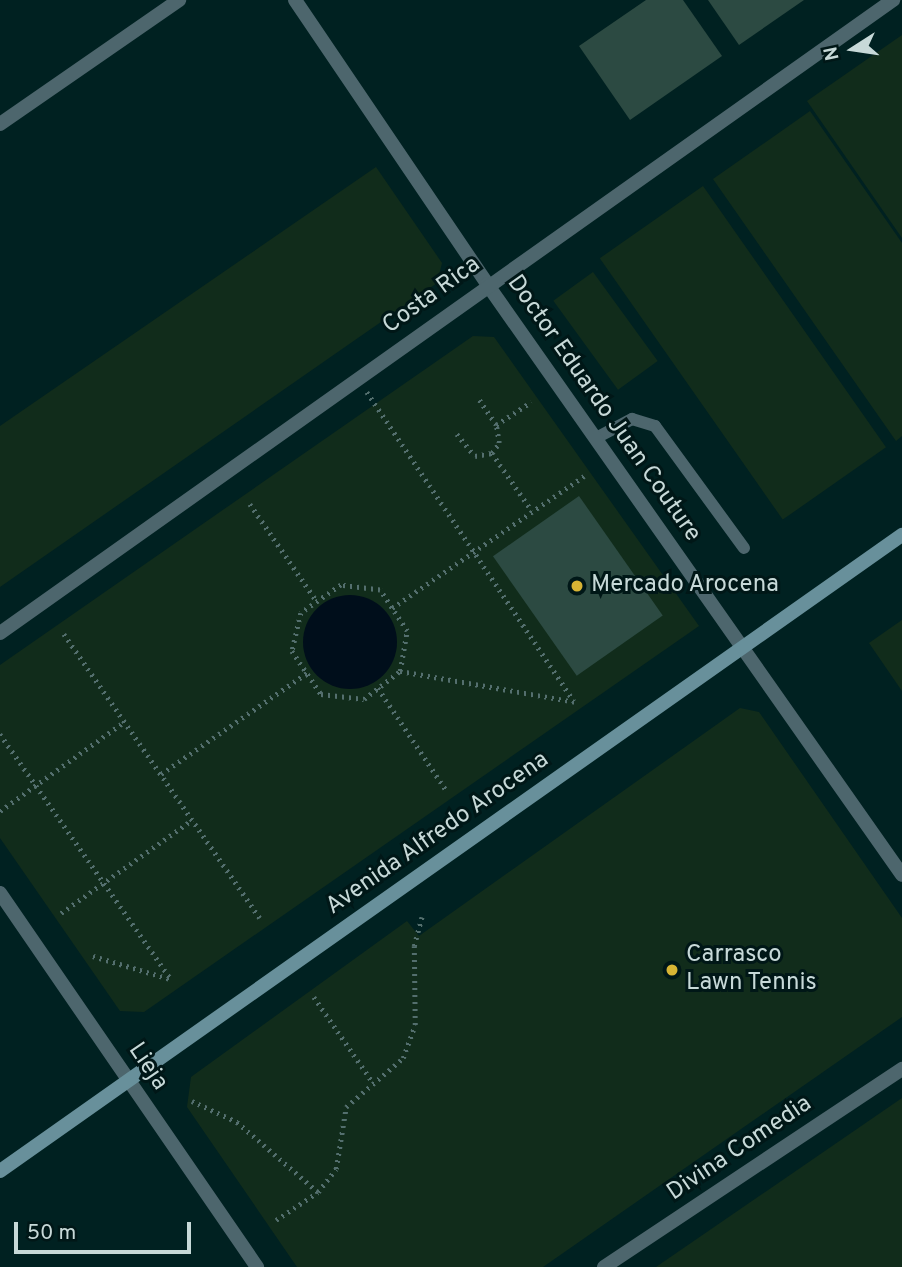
<!DOCTYPE html>
<style>
body{margin:0}
#map{position:relative;width:902px;height:1267px;overflow:hidden;background:#002121;font-family:Overpass,sans-serif}
div>[style]{position:absolute}
.green>*{inset:0;background:#112c1b;transform-origin:0 0}
.water>*{inset:0;background:#000e1b}
.round{border-radius:50%}
.building>*{inset:0;background:#2c4a42;transform-origin:0 0}
.path>*{height:4.5px;margin-top:-2.25px;transform-origin:0;background:repeating-linear-gradient(90deg,#546f6e 0 2px,transparent 0 7px)}
.lane>*{height:12px;margin:-6px;padding:0 6px;transform-origin:6px;border-radius:6px;background:#4d666d}
.street>*{height:14px;margin:-7px;padding:0 7px;transform-origin:7px;border-radius:7px;background:#4d666d}
.secondary>*{height:14px;margin:-7px;padding:0 7px;transform-origin:7px;border-radius:7px;background:#68909b}
.dots>*{width:19px;height:19px;translate:-50% -50%;box-sizing:border-box;border:4px solid #001717;border-radius:50%}
span{translate:-50% -50%;white-space:nowrap;text-align:center;line-height:1.15;-webkit-text-stroke:6px #001717;paint-order:stroke}
.street-label{font-size:24px;color:#c7d9d8}
.poi-label{font-size:24px;color:#c7d9d8}
.left{translate:0 -50%;text-align:left}
.north{position:absolute;left:818px;top:14px;width:70px;height:70px;-webkit-text-stroke:5px #001717;paint-order:stroke;rotate:258deg;font-size:19px;font-weight:700;line-height:28px;text-align:center;color:#c7d9d8}
.north::after{content:'';display:block;margin:auto;width:24px;height:32px;background:#c7d9d8;clip-path:polygon(50% 0,100% 100%,50% 72%,0 100%)}
.scale{position:absolute;left:14px;top:1222px;width:177px;height:32px;box-sizing:border-box;border:4px solid #c7d9d8;border-top:0;padding-left:9px;font-size:21px;line-height:24px;white-space:nowrap;color:#c7d9d8;-webkit-text-stroke:5px #001717;paint-order:stroke}
</style>
<div id="map">
<div class="green">
<i style="clip-path:polygon(902px 35px,902px 238px,807px 101px)"></i>
<i style="clip-path:polygon(810px 111px,902px 243px,902px 436px,896px 441px,713px 179px)"></i>
<i style="clip-path:polygon(376px 167px,442px 263px,437px 283px,0 587px,0 426px)"></i>
<i style="left:703px;top:186px;width:319px;height:126px;rotate:55deg"></i>
<i style="left:593px;top:272px;width:110px;height:49px;rotate:54deg"></i>
<i style="clip-path:polygon(473px 336px,494px 337px,699px 626px,144px 1012px,120px 1011px,0 838px,0 665px)"></i>
<i style="clip-path:polygon(902px 620px,902px 691px,869px 643px)"></i>
<i style="clip-path:polygon(740px 708px,759px 712px,902px 918px,902px 1017px,543px 1267px,297px 1267px,187px 1107px,191px 1077px,407px 921px,419px 936px)"></i>
<i style="clip-path:polygon(902px 1098px,902px 1267px,656px 1267px)"></i>
</div>
<div class="water">
<i class="round" style="left:303px;top:595px;width:94px;height:94px"></i>
</div>
<div class="building">
<i style="clip-path:polygon(646px 0,683px 0,722px 56px,630px 120px,579px 46px)"></i>
<i style="clip-path:polygon(708px 0,804px 0,739px 45px)"></i>
<i style="left:579px;top:496px;width:146px;height:105px;rotate:55deg"></i>
</div>
<div class="path">
<i style="left:367px;top:392px;width:372px;rotate:56.2deg"></i>
<i style="left:496px;top:425px;width:42px;rotate:-33.3deg"></i>
<i style="left:457px;top:434px;width:28px;rotate:51deg"></i>
<i style="left:475px;top:456px;width:17px;rotate:-10deg"></i>
<i style="left:492px;top:453px;width:12px;rotate:-55deg"></i>
<i style="left:499px;top:443px;width:18px;rotate:-99deg"></i>
<i style="left:496px;top:425px;width:30px;rotate:-124deg"></i>
<i style="left:492px;top:453px;width:70px;rotate:55.4deg"></i>
<i style="left:250px;top:504px;width:116px;rotate:55.5deg"></i>
<i style="left:392px;top:608px;width:233px;rotate:-34.5deg"></i>
<i style="left:64px;top:634px;width:345px;rotate:55.4deg"></i>
<i style="left:400px;top:671px;width:41px;rotate:-80.1deg"></i>
<i style="left:407px;top:631px;width:49px;rotate:-123.4deg"></i>
<i style="left:380px;top:590px;width:39px;rotate:-173deg"></i>
<i style="left:341px;top:585px;width:49px;rotate:145deg"></i>
<i style="left:301px;top:613px;width:39px;rotate:103deg"></i>
<i style="left:292px;top:651px;width:52px;rotate:56deg"></i>
<i style="left:321px;top:694px;width:43px;rotate:6.6deg"></i>
<i style="left:364px;top:699px;width:46px;rotate:-37.9deg"></i>
<i style="left:400px;top:671px;width:178px;rotate:10deg"></i>
<i style="left:378px;top:688px;width:123px;rotate:56.3deg"></i>
<i style="left:0;top:734px;width:299px;rotate:55.1deg"></i>
<i style="left:161px;top:774px;width:178px;rotate:-34.7deg"></i>
<i style="left:0;top:811px;width:153px;rotate:-35.7deg"></i>
<i style="left:61px;top:913px;width:161px;rotate:-35.4deg"></i>
<i style="left:93px;top:956px;width:80px;rotate:16.6deg"></i>
<i style="left:314px;top:997px;width:102px;rotate:55.4deg"></i>
<i style="left:192px;top:1101px;width:50px;rotate:25deg"></i>
<i style="left:237px;top:1122px;width:107px;rotate:40.8deg"></i>
<i style="left:276px;top:1220px;width:50px;rotate:-33.7deg"></i>
<i style="left:318px;top:1192px;width:29px;rotate:-52deg"></i>
<i style="left:336px;top:1169px;width:63px;rotate:-80.8deg"></i>
<i style="left:346px;top:1107px;width:75px;rotate:-40.7deg"></i>
<i style="left:403px;top:1058px;width:35px;rotate:-70deg"></i>
<i style="left:415px;top:1025px;width:79px;rotate:-90.7deg"></i>
<i style="left:414px;top:946px;width:30px;rotate:-75deg"></i>
</div>
<div class="lane">
<i style="left:596px;top:438px;width:41px;rotate:-27.8deg"></i>
<i style="left:632px;top:419px;width:24px;rotate:17deg"></i>
<i style="left:655px;top:426px;width:151px;rotate:53.9deg"></i>
</div>
<div class="street">
<i style="left:295px;top:0;width:343px;rotate:55.9deg"></i>
<i style="left:487px;top:284px;width:722px;rotate:54.92deg"></i>
<i style="left:0;top:124px;width:218px;rotate:-34.7deg"></i>
<i style="left:0;top:633px;width:1095px;rotate:-35.33deg"></i>
<i style="left:0;top:893px;width:454px;rotate:55.5deg"></i>
<i style="left:604px;top:1267px;width:358px;rotate:-33.6deg"></i>
</div>
<div class="secondary">
<i style="left:0;top:1171px;width:1104px;rotate:-35.19deg"></i>
</div>
<div class="dots">
<i style="left:577px;top:586px;background:#d7b434"></i>
<i style="left:672px;top:970px;background:#d7b434"></i>
</div>
<div class="street-label">
<span style="left:432px;top:296px;rotate:-36deg">Costa Rica</span>
<span style="left:603px;top:409px;rotate:55deg">Doctor Eduardo Juan Couture</span>
<span style="left:438px;top:834px;rotate:-35deg">Avenida Alfredo Arocena</span>
<span style="left:147px;top:1067px;rotate:56deg">Lieja</span>
<span style="left:740px;top:1149px;rotate:-34deg">Divina Comedia</span>
</div>
<div class="poi-label">
<span class="left" style="left:591px;top:586px">Mercado Arocena</span>
<span class="left" style="left:686px;top:970px">Carrasco<br>Lawn Tennis</span>
</div>
<div class="north">N</div>
<div class="scale">50 m</div>
</div>
